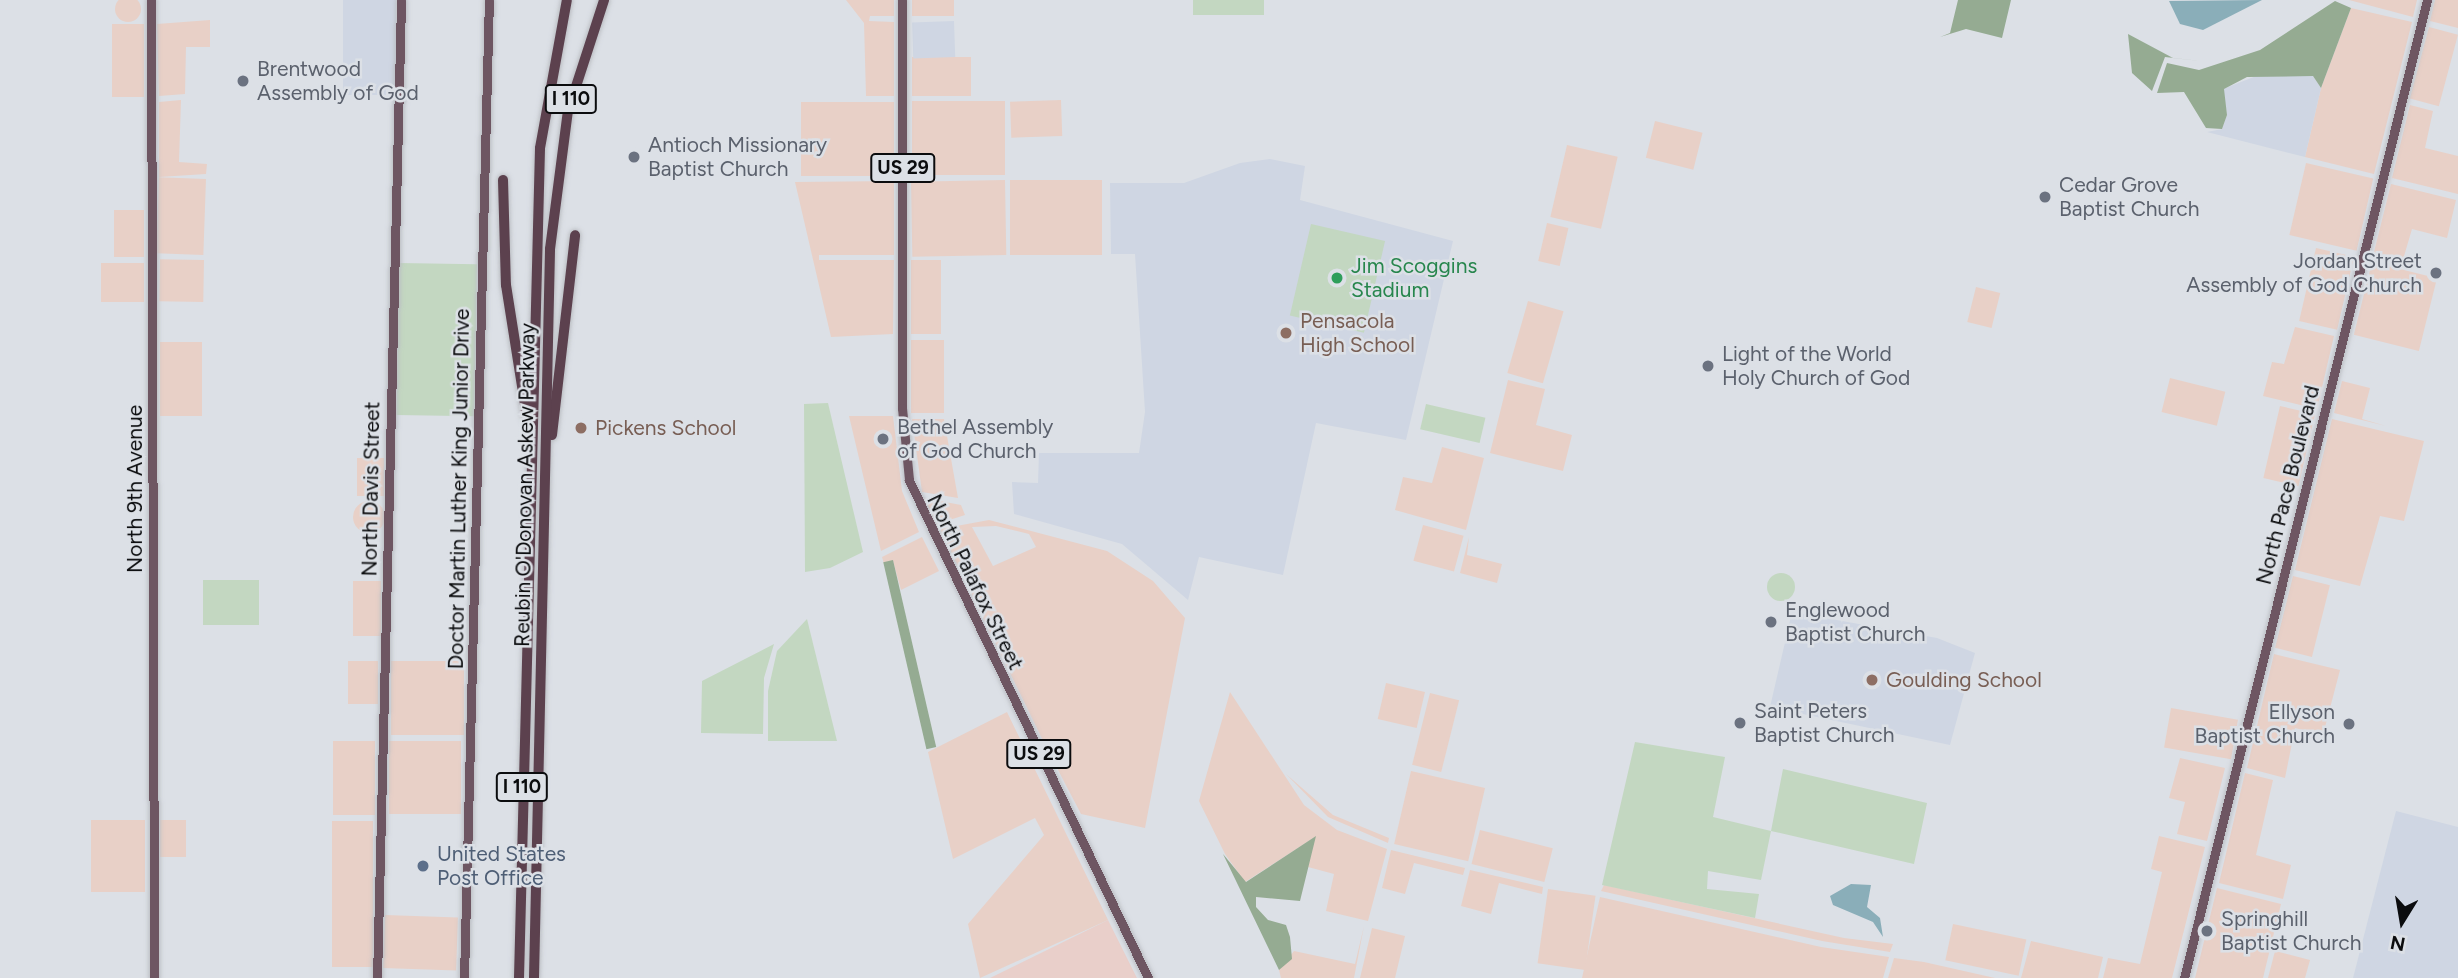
<!DOCTYPE html>
<style>
body{margin:0}
#map{position:relative;width:2458px;height:978px;overflow:hidden;background:#dce0e6;font-family:Figtree,sans-serif}
div>[style]{position:absolute}
.commercial>*{inset:0;background:#e8d0c7;transform-origin:0 0}
.round{border-radius:50%}
.industrial>*{inset:0;background:#e9cfca}
.built>*{inset:0;background:#cfd6e3;transform-origin:0 0}
.green>*{inset:0;background:#c3d7c1;transform-origin:0 0}
.forest>*{inset:0;background:#95ab92;transform-origin:0 0}
.water>*{inset:0;background:#8aaeb9}
.roads{filter:drop-shadow(0 0 2px #bbbec3) drop-shadow(0 0 2px #bbbec3)}
.major>*{height:9px;margin:-4.5px;padding:0 4.5px;transform-origin:4.5px;border-radius:4.5px;background:#6e5662}
.highway>*{height:10px;margin:-5px;padding:0 5px;transform-origin:5px;border-radius:5px;background:#5c414e}
.dots>*{width:19px;height:19px;translate:-50% -50%;box-sizing:border-box;border:4px solid #dce0e6;border-radius:50%}
span{translate:-50% -50%;white-space:nowrap;text-align:center;line-height:1.15;-webkit-text-stroke:5px #dce0e6;paint-order:stroke}
.shield-label span{padding:2px 5px;background:#dce0e6;border:2px solid;border-radius:5px;-webkit-text-stroke-width:0}
.shield-label{font-size:19px;color:#0b0c0e;font-weight:700}
.worship-label{font-size:21px;color:#5b616d}
.left{translate:0 -50%;text-align:left}
.right{translate:-100% -50%;text-align:right}
.leisure-label{font-size:21px;color:#27864d}
.education-label{font-size:21px;color:#785e54}
.street-label{font-size:21px;color:#0b0c0e}
.service-label{font-size:21px;color:#4e5e75}
.north{position:absolute;left:2367px;top:887px;width:70px;height:70px;-webkit-text-stroke:5px #dce0e6;paint-order:stroke;rotate:191deg;font-size:19px;font-weight:700;line-height:28px;text-align:center;color:#0b0c0e}
.north::after{content:'';display:block;margin:auto;width:24px;height:32px;background:#0b0c0e;clip-path:polygon(50% 0,100% 100%,50% 72%,0 100%)}
</style>
<div id="map">
<div class="commercial">
<i class="round" style="left:115px;top:-4px;width:26px;height:26px"></i>
<i style="clip-path:polygon(846px 0,894px 0,894px 16px,870px 16px,869px 21px,894px 22px,894px 96px,866px 96px,864px 23px)"></i>
<i style="left:912px;top:0;width:42px;height:16px"></i>
<i style="clip-path:polygon(2349px 0,2417px 0,2413px 17px)"></i>
<i style="clip-path:polygon(2435px 0,2458px 0,2458px 28px,2430px 21px)"></i>
<i style="clip-path:polygon(2351px 8px,2412px 22px,2374px 174px,2305px 157px,2321px 88px)"></i>
<i style="clip-path:polygon(210px 20px,210px 47px,186px 47px,185px 94px,159px 96px,157px 24px)"></i>
<i style="left:112px;top:24px;width:32px;height:73px"></i>
<i style="left:2429px;top:27px;width:30px;height:74px;rotate:15deg"></i>
<i style="left:912px;top:57px;width:59px;height:39px"></i>
<i style="clip-path:polygon(181px 100px,179px 162px,207px 164px,206px 174px,159px 177px,159px 102px)"></i>
<i style="left:1061px;top:100px;width:36px;height:51px;rotate:88deg"></i>
<i style="left:912px;top:101px;width:93px;height:74px"></i>
<i style="left:801px;top:102px;width:93px;height:74px"></i>
<i style="clip-path:polygon(2410px 105px,2433px 111px,2425px 148px,2458px 156px,2458px 194px,2392px 178px)"></i>
<i style="left:1655px;top:121px;width:49px;height:38px;rotate:14deg"></i>
<i style="left:1567px;top:145px;width:52px;height:74px;rotate:13deg"></i>
<i style="left:2306px;top:163px;width:69px;height:74px;rotate:13deg"></i>
<i style="left:206px;top:179px;width:76px;height:47px;rotate:92deg"></i>
<i style="left:1005px;top:180px;width:75px;height:94px;rotate:89deg"></i>
<i style="left:1010px;top:180px;width:92px;height:75px"></i>
<i style="clip-path:polygon(894px 181px,894px 255px,819px 255px,819px 260px,894px 260px,893px 334px,831px 337px,795px 182px)"></i>
<i style="clip-path:polygon(2391px 184px,2456px 200px,2447px 238px,2412px 229px,2402px 263px,2373px 256px)"></i>
<i style="left:144px;top:210px;width:47px;height:30px;rotate:90deg"></i>
<i style="left:1547px;top:223px;width:22px;height:39px;rotate:13deg"></i>
<i style="left:2316px;top:248px;width:39px;height:75px;rotate:13deg"></i>
<i style="left:204px;top:260px;width:42px;height:44px;rotate:91deg"></i>
<i style="left:911px;top:260px;width:30px;height:74px"></i>
<i style="left:2372px;top:262px;width:67px;height:75px;rotate:14deg"></i>
<i style="left:101px;top:263px;width:43px;height:39px"></i>
<i style="left:1976px;top:287px;width:25px;height:36px;rotate:14deg"></i>
<i style="left:1528px;top:301px;width:37px;height:75px;rotate:16deg"></i>
<i style="clip-path:polygon(2295px 327px,2334px 336px,2317px 409px,2263px 396px,2272px 362px,2284px 364px)"></i>
<i style="left:911px;top:340px;width:33px;height:73px"></i>
<i style="left:160px;top:342px;width:42px;height:74px"></i>
<i style="left:2170px;top:378px;width:57px;height:35px;rotate:14deg"></i>
<i style="clip-path:polygon(1508px 380px,1545px 389px,1536px 425px,1572px 435px,1563px 471px,1490px 453px)"></i>
<i style="clip-path:polygon(2342px 381px,2370px 388px,2362px 419px,2386px 426px,2334px 413px)"></i>
<i style="left:2280px;top:406px;width:36px;height:74px;rotate:13deg"></i>
<i style="clip-path:polygon(849px 416px,893px 416px,902px 491px,919px 532px,881px 551px)"></i>
<i style="clip-path:polygon(912px 419px,944px 419px,958px 498px,922px 492px)"></i>
<i style="clip-path:polygon(2332px 419px,2424px 441px,2404px 521px,2380px 516px,2360px 586px,2295px 570px)"></i>
<i style="clip-path:polygon(1442px 447px,1484px 458px,1466px 530px,1395px 510px,1403px 477px,1432px 483px)"></i>
<i style="left:357px;top:458px;width:27px;height:38px"></i>
<i style="clip-path:polygon(924px 498px,961px 505px,965px 515px,937px 524px)"></i>
<i class="round" style="left:353px;top:501px;width:32px;height:32px"></i>
<i style="clip-path:polygon(evenodd,989px 520px,1107px 551px,1153px 581px,1185px 618px,1145px 828px,1081px 814px,1046px 747px,940px 529px,989px 520px,996px 526px,1029px 534px,1036px 547px,993px 566px,972px 527px,996px 526px)"></i>
<i style="left:1423px;top:525px;width:42px;height:37px;rotate:15deg"></i>
<i style="clip-path:polygon(922px 537px,939px 571px,901px 590px,893px 561px,884px 564px,882px 557px)"></i>
<i style="clip-path:polygon(1469px 537px,1467px 555px,1502px 564px,1497px 583px,1460px 573px)"></i>
<i style="left:2293px;top:576px;width:38px;height:74px;rotate:14deg"></i>
<i style="left:353px;top:581px;width:28px;height:55px"></i>
<i style="clip-path:polygon(2274px 654px,2340px 670px,2323px 735px,2295px 728px,2285px 778px,2247px 768px)"></i>
<i style="left:348px;top:661px;width:30px;height:43px"></i>
<i style="left:391px;top:661px;width:73px;height:74px"></i>
<i style="left:1386px;top:683px;width:40px;height:37px;rotate:13deg"></i>
<i style="clip-path:polygon(1230px 692px,1304px 805px,1337px 830px,1387px 849px,1368px 921px,1326px 911px,1334px 874px,1308px 867px,1315px 837px,1245px 882px,1225px 854px,1199px 801px)"></i>
<i style="left:1430px;top:693px;width:30px;height:74px;rotate:14deg"></i>
<i style="left:2171px;top:708px;width:68px;height:40px;rotate:10deg"></i>
<i style="clip-path:polygon(1007px 712px,1108px 920px,980px 978px,968px 924px,1044px 835px,1035px 818px,953px 859px,928px 752px)"></i>
<i style="left:333px;top:741px;width:42px;height:74px"></i>
<i style="left:389px;top:741px;width:72px;height:73px"></i>
<i style="clip-path:polygon(2180px 758px,2225px 768px,2207px 841px,2177px 834px,2185px 802px,2169px 798px)"></i>
<i style="left:1411px;top:771px;width:76px;height:75px;rotate:13deg"></i>
<i style="clip-path:polygon(2245px 773px,2273px 780px,2256px 855px,2291px 865px,2283px 899px,2219px 883px)"></i>
<i style="clip-path:polygon(1286px 774px,1333px 815px,1389px 838px,1388px 843px,1328px 817px)"></i>
<i style="left:91px;top:820px;width:54px;height:72px"></i>
<i style="left:160px;top:820px;width:26px;height:37px"></i>
<i style="left:332px;top:821px;width:41px;height:146px"></i>
<i style="left:1480px;top:830px;width:75px;height:35px;rotate:14deg"></i>
<i style="clip-path:polygon(2159px 836px,2205px 847px,2172px 978px,2103px 978px,2108px 958px,2140px 964px,2162px 872px,2151px 869px)"></i>
<i style="clip-path:polygon(1391px 850px,1465px 868px,1463px 875px,1414px 863px,1405px 894px,1382px 888px)"></i>
<i style="clip-path:polygon(1470px 870px,1543px 887px,1542px 894px,1499px 883px,1491px 914px,1461px 906px)"></i>
<i style="clip-path:polygon(1604px 885px,1844px 938px,1893px 944px,1890px 952px,1822px 941px,1601px 891px)"></i>
<i style="clip-path:polygon(2217px 888px,2281px 904px,2263px 978px,2195px 978px)"></i>
<i style="left:1548px;top:889px;width:48px;height:75px;rotate:8deg"></i>
<i style="clip-path:polygon(1600px 897px,1821px 947px,1889px 957px,1883px 978px,1582px 978px)"></i>
<i style="left:385px;top:915px;width:73px;height:53px;rotate:2deg"></i>
<i style="left:1953px;top:924px;width:75px;height:37px;rotate:12deg"></i>
<i style="clip-path:polygon(1364px 926px,1354px 978px,1281px 978px,1279px 970px,1294px 951px,1355px 964px)"></i>
<i style="clip-path:polygon(1372px 928px,1405px 936px,1395px 978px,1360px 978px)"></i>
<i style="clip-path:polygon(2031px 941px,2103px 957px,2098px 978px,2021px 978px)"></i>
<i style="clip-path:polygon(2275px 951px,2310px 960px,2305px 978px,2268px 978px)"></i>
<i style="clip-path:polygon(1894px 958px,1924px 962px,1995px 978px,1888px 978px)"></i>
</div>
<div class="industrial">
<i style="clip-path:polygon(1108px 920px,1137px 978px,990px 978px)"></i>
</div>
<div class="built">
<i style="left:343px;top:0;width:53px;height:95px"></i>
<i style="left:954px;top:21px;width:36px;height:42px;rotate:88deg"></i>
<i style="clip-path:polygon(2313px 76px,2321px 88px,2305px 157px,2207px 132px,2222px 129px,2227px 115px,2223px 89px,2259px 75px)"></i>
<i style="clip-path:polygon(1270px 159px,1305px 166px,1300px 200px,1453px 241px,1406px 440px,1316px 423px,1283px 575px,1199px 557px,1188px 600px,1122px 544px,1014px 514px,1012px 482px,1038px 483px,1039px 453px,1139px 453px,1145px 412px,1135px 254px,1111px 254px,1110px 183px,1184px 183px,1240px 163px)"></i>
<i style="clip-path:polygon(1792px 612px,1937px 638px,1975px 653px,1950px 745px,1770px 707px)"></i>
<i style="clip-path:polygon(2396px 811px,2458px 827px,2458px 978px,2353px 978px)"></i>
</div>
<div class="green">
<i style="left:1193px;top:0;width:71px;height:15px"></i>
<i style="left:1311px;top:224px;width:76px;height:94px;rotate:13deg"></i>
<i style="left:399px;top:263px;width:78px;height:152px;rotate:1deg"></i>
<i style="clip-path:polygon(828px 403px,863px 552px,830px 568px,805px 572px,804px 404px)"></i>
<i style="left:1426px;top:404px;width:61px;height:26px;rotate:13deg"></i>
<i class="round" style="left:1767px;top:573px;width:28px;height:28px"></i>
<i style="left:203px;top:580px;width:56px;height:45px"></i>
<i style="clip-path:polygon(807px 619px,837px 741px,768px 741px,768px 691px,777px 651px)"></i>
<i style="clip-path:polygon(774px 644px,764px 678px,763px 734px,701px 733px,702px 681px)"></i>
<i style="clip-path:polygon(1635px 742px,1725px 757px,1713px 817px,1771px 831px,1783px 769px,1927px 803px,1914px 864px,1771px 831px,1761px 880px,1708px 871px,1707px 889px,1759px 894px,1755px 918px,1602px 885px)"></i>
</div>
<div class="forest">
<i style="clip-path:polygon(1958px 0,2011px 0,2002px 38px,1966px 29px,1940px 37px,1950px 33px)"></i>
<i style="clip-path:polygon(2335px 1px,2351px 8px,2321px 88px,2313px 76px,2247px 77px,2224px 89px,2227px 115px,2222px 129px,2206px 128px,2184px 92px,2157px 93px,2167px 63px,2199px 70px,2260px 50px)"></i>
<i style="clip-path:polygon(2128px 34px,2173px 58px,2209px 62px,2165px 57px,2152px 91px,2132px 73px)"></i>
<i style="left:893px;top:560px;width:192px;height:10px;rotate:77deg"></i>
<i style="clip-path:polygon(1316px 836px,1300px 901px,1256px 897px,1256px 907px,1268px 920px,1286px 925px,1290px 937px,1292px 959px,1279px 970px,1223px 854px,1246px 882px)"></i>
</div>
<div class="water">
<i style="clip-path:polygon(2262px 0,2203px 30px,2180px 24px,2169px 1px)"></i>
<i style="clip-path:polygon(1851px 884px,1871px 885px,1867px 907px,1880px 918px,1883px 937px,1873px 922px,1833px 905px,1830px 896px)"></i>
</div>
<div class="roads">
<div class="major">
<i style="left:151px;top:0;width:978px;rotate:89.82deg"></i>
<i style="left:902px;top:0;width:408px;rotate:90deg"></i>
<i style="left:902px;top:408px;width:72px;rotate:84.4deg"></i>
<i style="left:909px;top:480px;width:552px;rotate:64.36deg"></i>
<i style="left:377px;top:978px;width:978px;rotate:-88.59deg"></i>
<i style="left:464px;top:978px;width:978px;rotate:-88.54deg"></i>
<i style="left:2184px;top:978px;width:1008px;rotate:-76.05deg"></i>
</div>
<div class="highway">
<i style="left:503px;top:180px;width:105px;rotate:88.4deg"></i>
<i style="left:506px;top:285px;width:134px;rotate:81deg"></i>
<i style="left:552px;top:435px;width:201px;rotate:-83.4deg"></i>
<i style="left:519px;top:978px;width:830px;rotate:-88.55deg"></i>
<i style="left:540px;top:148px;width:150px;rotate:-79.7deg"></i>
<i style="left:534px;top:978px;width:729px;rotate:-88.74deg"></i>
<i style="left:550px;top:249px;width:139px;rotate:-82.6deg"></i>
<i style="left:568px;top:111px;width:117px;rotate:-72deg"></i>
</div>
</div>
<div class="dots">
<i style="left:243px;top:81px;background:#6b7280"></i>
<i style="left:634px;top:157px;background:#6b7280"></i>
<i style="left:2045px;top:197px;background:#6b7280"></i>
<i style="left:2436px;top:273px;background:#6b7280"></i>
<i style="left:1337px;top:278px;background:#2e9e5b"></i>
<i style="left:1286px;top:333px;background:#8d6e63"></i>
<i style="left:1708px;top:366px;background:#6b7280"></i>
<i style="left:581px;top:428px;background:#8d6e63"></i>
<i style="left:883px;top:439px;background:#6b7280"></i>
<i style="left:1771px;top:622px;background:#6b7280"></i>
<i style="left:1872px;top:680px;background:#8d6e63"></i>
<i style="left:1740px;top:723px;background:#6b7280"></i>
<i style="left:2349px;top:724px;background:#6b7280"></i>
<i style="left:423px;top:866px;background:#5c6f8a"></i>
<i style="left:2207px;top:931px;background:#6b7280"></i>
</div>
<div class="shield-label">
<span style="left:571px;top:99px">I 110</span>
<span style="left:903px;top:168px">US 29</span>
<span style="left:1039px;top:754px">US 29</span>
<span style="left:522px;top:787px">I 110</span>
</div>
<div class="worship-label">
<span class="left" style="left:257px;top:81px">Brentwood<br>Assembly of God</span>
<span class="left" style="left:648px;top:157px">Antioch Missionary<br>Baptist Church</span>
<span class="left" style="left:2059px;top:197px">Cedar Grove<br>Baptist Church</span>
<span class="right" style="left:2422px;top:273px">Jordan Street<br>Assembly of God Church</span>
<span class="left" style="left:1722px;top:366px">Light of the World<br>Holy Church of God</span>
<span class="left" style="left:897px;top:439px">Bethel Assembly<br>of God Church</span>
<span class="left" style="left:1785px;top:622px">Englewood<br>Baptist Church</span>
<span class="left" style="left:1754px;top:723px">Saint Peters<br>Baptist Church</span>
<span class="right" style="left:2335px;top:724px">Ellyson<br>Baptist Church</span>
<span class="left" style="left:2221px;top:931px">Springhill<br>Baptist Church</span>
</div>
<div class="leisure-label">
<span class="left" style="left:1351px;top:278px">Jim Scoggins<br>Stadium</span>
</div>
<div class="education-label">
<span class="left" style="left:1300px;top:333px">Pensacola<br>High School</span>
<span class="left" style="left:595px;top:428px">Pickens School</span>
<span class="left" style="left:1886px;top:680px">Goulding School</span>
</div>
<div class="street-label">
<span style="left:525px;top:485px;rotate:-89deg">Reubin O'Donovan Askew Parkway</span>
<span style="left:2288px;top:485px;rotate:-76deg">North Pace Boulevard</span>
<span style="left:135px;top:489px;rotate:-90deg">North 9th Avenue</span>
<span style="left:371px;top:489px;rotate:-89deg">North Davis Street</span>
<span style="left:459px;top:489px;rotate:-89deg">Doctor Martin Luther King Junior Drive</span>
<span style="left:975px;top:582px;rotate:64deg">North Palafox Street</span>
</div>
<div class="service-label">
<span class="left" style="left:437px;top:866px">United States<br>Post Office</span>
</div>
<div class="north">N</div>
</div>
